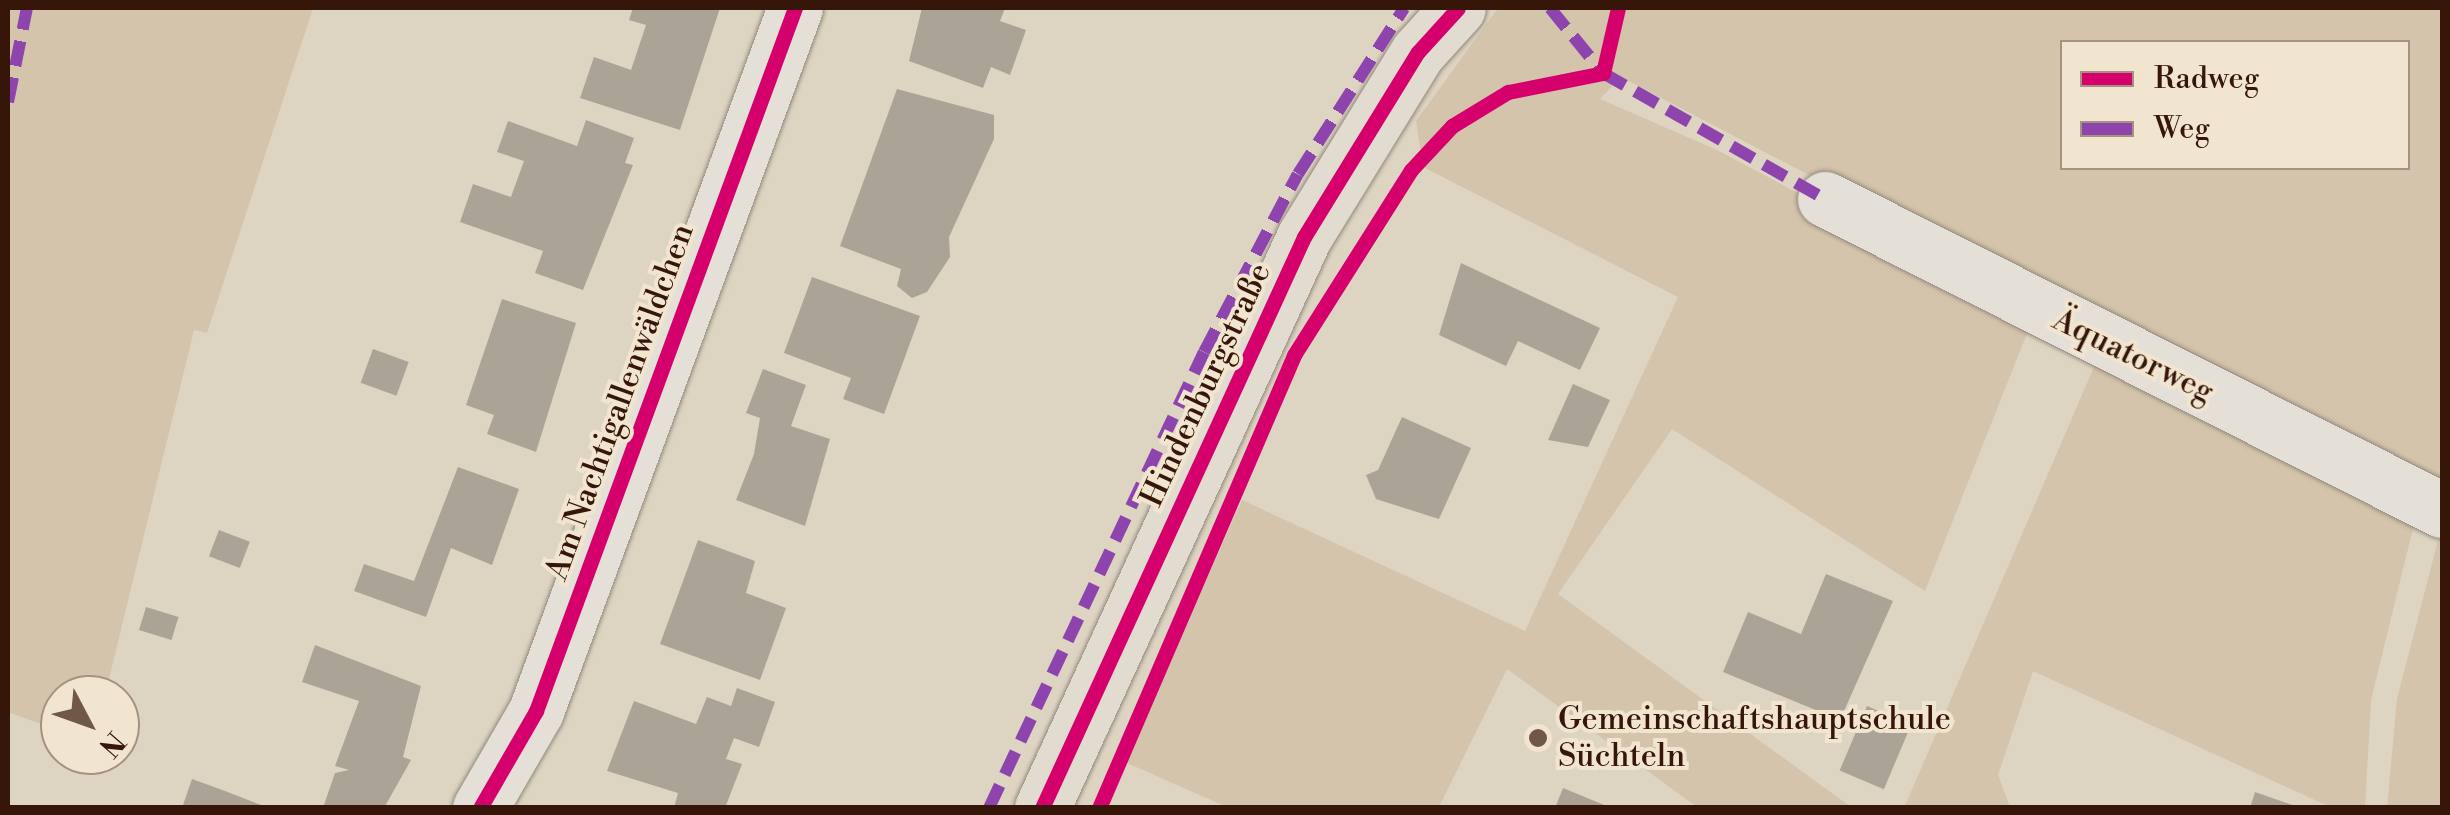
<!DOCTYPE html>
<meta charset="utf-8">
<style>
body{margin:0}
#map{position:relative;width:2450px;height:815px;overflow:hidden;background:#ded4c2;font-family:"Libre Bodoni",serif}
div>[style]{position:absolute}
.green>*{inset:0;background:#d3c4ab}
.building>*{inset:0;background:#aca397;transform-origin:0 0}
.roads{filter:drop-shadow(0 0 2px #92887c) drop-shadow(0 0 2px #92887c)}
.minor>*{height:55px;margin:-27.5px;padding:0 27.5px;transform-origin:27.5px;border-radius:27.5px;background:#e5e0d7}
.major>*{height:55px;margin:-27.5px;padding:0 27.5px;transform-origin:27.5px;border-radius:27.5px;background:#e1dbd0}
.quiet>*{height:12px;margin-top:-6px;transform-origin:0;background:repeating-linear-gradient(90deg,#8e44ad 0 25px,transparent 0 37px)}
.cycleway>*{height:15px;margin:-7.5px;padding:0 7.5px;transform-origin:7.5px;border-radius:7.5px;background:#d6006c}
.dots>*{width:28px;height:28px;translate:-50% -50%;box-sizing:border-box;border:5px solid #f1e5d0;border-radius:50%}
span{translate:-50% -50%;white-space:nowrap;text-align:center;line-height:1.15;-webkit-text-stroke:8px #f1e5d0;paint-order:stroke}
.street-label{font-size:32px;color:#351608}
.poi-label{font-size:32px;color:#351608}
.left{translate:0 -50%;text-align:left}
.frame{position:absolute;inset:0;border:10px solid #351608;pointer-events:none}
.legend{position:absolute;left:2060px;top:40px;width:350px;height:130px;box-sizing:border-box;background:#f1e5d0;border:2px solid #a69280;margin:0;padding:12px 18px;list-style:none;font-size:30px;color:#351608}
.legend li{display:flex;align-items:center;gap:20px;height:50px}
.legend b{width:50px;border:2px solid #a69280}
.north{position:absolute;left:40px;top:675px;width:100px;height:100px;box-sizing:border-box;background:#f1e5d0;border:2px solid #a69280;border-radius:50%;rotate:131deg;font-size:28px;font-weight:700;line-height:40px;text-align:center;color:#351608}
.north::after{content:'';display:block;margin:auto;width:35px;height:45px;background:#705849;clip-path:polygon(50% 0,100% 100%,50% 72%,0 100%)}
</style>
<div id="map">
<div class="green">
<i style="clip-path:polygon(8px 8px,313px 8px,207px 333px,194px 330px,105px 695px,60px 695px,60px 731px,8px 712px)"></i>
<i style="clip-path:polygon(evenodd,1498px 8px,2442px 8px,2442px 505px,1621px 77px,1600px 99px,1717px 150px,2033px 318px,1925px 591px,1672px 429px,1558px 594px,1851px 807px,1697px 807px,1507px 669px,1439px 807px,1227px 807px,1125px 762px,1242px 500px,1525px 631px,1678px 297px,1423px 167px,1416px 121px,1498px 8px,2062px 42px,2408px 42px,2408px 168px,2062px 168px,2062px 42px)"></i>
<i style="clip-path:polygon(2100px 353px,2417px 512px,2371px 700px,2365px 807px,2330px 807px,2033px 671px,1998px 775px,2010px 807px,1904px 808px)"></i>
<i style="clip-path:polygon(2442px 525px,2442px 807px,2387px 808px,2397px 699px)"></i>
</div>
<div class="building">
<i style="clip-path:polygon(633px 8px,720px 8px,680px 130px,580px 98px,594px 57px,631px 70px,646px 25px,629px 20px)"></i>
<i style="clip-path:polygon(922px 8px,1005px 8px,1000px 21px,1026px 30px,1010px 75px,991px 67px,983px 88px,909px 61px)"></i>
<i style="clip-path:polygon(897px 89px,994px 115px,994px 139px,949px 237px,950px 257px,927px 292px,912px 298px,897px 286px,901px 269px,840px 246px)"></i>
<i style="clip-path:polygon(586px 120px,634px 138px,625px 163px,633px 165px,583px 290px,535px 273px,543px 251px,460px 222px,473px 184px,511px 197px,524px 161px,497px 152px,508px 121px,577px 146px)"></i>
<i style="clip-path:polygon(1461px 263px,1600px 328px,1580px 370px,1518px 341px,1506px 366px,1439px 335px)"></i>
<i style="clip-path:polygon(812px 277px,920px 316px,884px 414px,843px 399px,851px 378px,784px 353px)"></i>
<i style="clip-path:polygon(502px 299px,576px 323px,536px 452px,487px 434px,494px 415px,466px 405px)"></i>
<i style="left:373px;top:349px;width:38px;height:36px;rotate:20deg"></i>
<i style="clip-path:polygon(763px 369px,806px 385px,791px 426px,830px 439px,805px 526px,736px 500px,754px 454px,760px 418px,746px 413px)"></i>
<i style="clip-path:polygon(1573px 384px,1610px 400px,1588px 447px,1548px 440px)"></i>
<i style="clip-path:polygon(1402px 417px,1471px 448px,1439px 519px,1376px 499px,1366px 475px,1378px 470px)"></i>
<i style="clip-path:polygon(458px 467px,519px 489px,492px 565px,451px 548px,426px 617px,354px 591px,364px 564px,414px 581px)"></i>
<i style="left:219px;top:530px;width:33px;height:28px;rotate:21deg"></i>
<i style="clip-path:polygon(698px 540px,755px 561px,746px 593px,786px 608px,760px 680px,660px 644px)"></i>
<i style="clip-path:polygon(1826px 574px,1893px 601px,1840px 720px,1723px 672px,1748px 612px,1801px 634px)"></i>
<i style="left:146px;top:607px;width:34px;height:24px;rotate:17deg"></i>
<i style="clip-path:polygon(315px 645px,421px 686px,403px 757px,411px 760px,384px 808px,324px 805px,335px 773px,349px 770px,335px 766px,359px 701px,302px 682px)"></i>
<i style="clip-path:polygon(737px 688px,775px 702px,759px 747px,734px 738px,726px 759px,742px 764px,725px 808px,674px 808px,678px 793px,607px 771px,634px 701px,696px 724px,707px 697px,731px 706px)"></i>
<i style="left:1867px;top:706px;width:48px;height:70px;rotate:23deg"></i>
<i style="clip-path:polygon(192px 779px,225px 791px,269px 808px,182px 808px)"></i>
<i style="clip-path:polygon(1563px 788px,1609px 807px,1609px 808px,1555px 808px)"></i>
<i style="clip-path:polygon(2255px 792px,2298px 807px,2298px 808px,2250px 808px)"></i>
</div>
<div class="roads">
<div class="minor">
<i style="left:1825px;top:199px;width:691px;rotate:26.75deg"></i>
<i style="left:480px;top:808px;width:112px;rotate:-60deg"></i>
<i style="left:536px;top:711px;width:749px;rotate:-69.78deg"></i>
</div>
<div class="major">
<i style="left:1042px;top:808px;width:628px;rotate:-65.35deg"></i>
<i style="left:1304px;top:237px;width:217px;rotate:-58.4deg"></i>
<i style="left:1418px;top:52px;width:59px;rotate:-47.7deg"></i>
</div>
</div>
<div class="quiet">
<i style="left:1550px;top:8px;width:84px;rotate:50.8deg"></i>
<i style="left:1603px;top:73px;width:255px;rotate:29.6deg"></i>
<i style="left:8px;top:102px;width:96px;rotate:-78.6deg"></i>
<i style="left:989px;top:808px;width:504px;rotate:-64.76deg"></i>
<i style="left:1204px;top:352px;width:201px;rotate:-62.2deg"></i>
<i style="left:1298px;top:174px;width:197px;rotate:-57.4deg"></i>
</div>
<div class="cycleway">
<i style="left:480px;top:808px;width:112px;rotate:-60deg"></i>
<i style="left:536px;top:711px;width:749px;rotate:-69.78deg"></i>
<i style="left:1042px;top:808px;width:628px;rotate:-65.35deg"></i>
<i style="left:1304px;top:237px;width:217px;rotate:-58.4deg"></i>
<i style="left:1418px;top:52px;width:59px;rotate:-47.7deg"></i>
<i style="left:1099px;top:808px;width:493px;rotate:-66.7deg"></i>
<i style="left:1294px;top:355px;width:219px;rotate:-57.7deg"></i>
<i style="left:1411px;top:170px;width:60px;rotate:-47deg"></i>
<i style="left:1452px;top:126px;width:66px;rotate:-31.3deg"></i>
<i style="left:1508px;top:92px;width:97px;rotate:-11.3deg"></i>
<i style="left:1603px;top:73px;width:67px;rotate:-77deg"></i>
</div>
<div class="dots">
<i style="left:1538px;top:738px;background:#705849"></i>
</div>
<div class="street-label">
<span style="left:2133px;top:356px;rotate:26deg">Äquatorweg</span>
<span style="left:1206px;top:385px;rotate:-65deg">Hindenburgstraße</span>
<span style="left:620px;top:402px;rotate:-70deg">Am Nachtigallenwäldchen</span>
</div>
<div class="poi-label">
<span class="left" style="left:1558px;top:738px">Gemeinschaftshauptschule<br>Süchteln</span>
</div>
<div class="frame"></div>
<ul class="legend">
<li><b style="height:12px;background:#d6006c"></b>Radweg</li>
<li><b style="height:12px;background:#8e44ad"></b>Weg</li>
</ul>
<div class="north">N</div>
</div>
